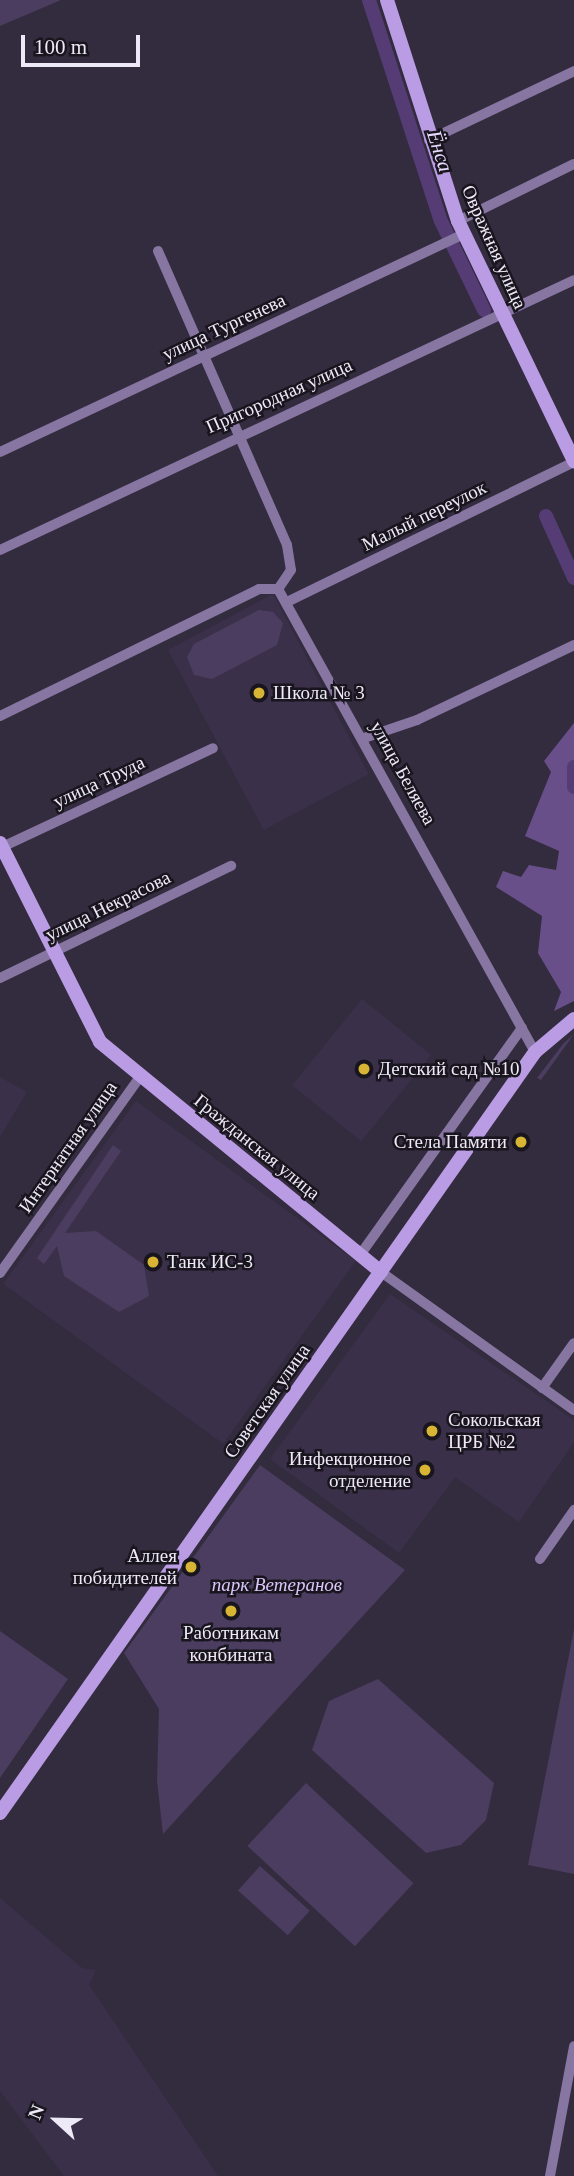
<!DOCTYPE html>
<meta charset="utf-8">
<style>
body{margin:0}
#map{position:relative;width:574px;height:2176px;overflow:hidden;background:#332b3e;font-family:"Times New Roman",serif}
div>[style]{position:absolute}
.built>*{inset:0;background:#3b304a;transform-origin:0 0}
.green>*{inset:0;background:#4b3d5f;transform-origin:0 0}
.forest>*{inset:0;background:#684f8a}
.river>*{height:14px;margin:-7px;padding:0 7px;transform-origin:7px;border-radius:7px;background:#553c75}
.street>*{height:10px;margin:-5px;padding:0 5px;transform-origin:5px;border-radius:5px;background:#8775a2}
.secondary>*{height:14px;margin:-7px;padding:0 7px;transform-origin:7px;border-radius:7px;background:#ba9ce4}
.dots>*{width:19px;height:19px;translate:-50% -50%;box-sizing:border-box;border:4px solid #19151e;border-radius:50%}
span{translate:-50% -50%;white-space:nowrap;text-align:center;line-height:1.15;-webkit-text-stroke:5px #19151e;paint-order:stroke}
.street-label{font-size:19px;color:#eee9f6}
.poi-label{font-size:19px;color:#eee9f6}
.left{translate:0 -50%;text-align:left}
.right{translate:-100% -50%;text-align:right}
.park-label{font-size:19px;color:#dbc6fb;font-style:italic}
.water-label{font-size:21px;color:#e8dafe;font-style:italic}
.north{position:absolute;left:21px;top:2085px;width:70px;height:70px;-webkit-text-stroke:5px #19151e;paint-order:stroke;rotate:292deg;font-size:19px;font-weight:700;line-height:28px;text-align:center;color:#eee9f6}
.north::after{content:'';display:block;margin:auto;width:24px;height:32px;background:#eee9f6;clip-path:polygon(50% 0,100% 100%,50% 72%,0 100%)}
.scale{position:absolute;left:21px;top:35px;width:119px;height:32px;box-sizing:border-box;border:4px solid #eee9f6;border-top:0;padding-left:9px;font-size:21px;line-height:24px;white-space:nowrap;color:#eee9f6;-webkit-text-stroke:5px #19151e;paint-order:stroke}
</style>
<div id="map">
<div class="built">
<i style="left:273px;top:594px;width:204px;height:119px;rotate:62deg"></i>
<i style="left:362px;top:999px;width:89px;height:111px;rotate:39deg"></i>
<i style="clip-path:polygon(0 1077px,27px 1092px,0 1137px)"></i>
<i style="left:136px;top:1101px;width:272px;height:226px;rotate:36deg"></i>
<i style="clip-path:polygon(390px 1294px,574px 1420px,574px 1442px,519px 1522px,455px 1477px,399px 1553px,270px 1459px)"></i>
<i style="clip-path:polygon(0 1898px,82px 1968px,96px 1970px,89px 1985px,218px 2176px,64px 2176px,0 2091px)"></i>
</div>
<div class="green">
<i style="clip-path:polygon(0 0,61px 0,0 26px)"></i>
<i style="clip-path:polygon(259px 610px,273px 612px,283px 623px,277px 645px,212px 679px,194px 675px,187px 657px,194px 644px)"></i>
<i style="clip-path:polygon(574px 1034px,541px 1080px,537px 1078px,563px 1044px)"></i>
<i style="clip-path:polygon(113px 1145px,121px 1151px,65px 1233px,96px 1231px,144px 1265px,149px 1296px,119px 1312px,64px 1276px,57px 1246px,44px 1264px,37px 1258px)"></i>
<i style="clip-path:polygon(260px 1465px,405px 1570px,163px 1834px,157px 1781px,159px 1709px,124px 1653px)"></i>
<i style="clip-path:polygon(574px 1629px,574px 1874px,528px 1865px)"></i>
<i style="clip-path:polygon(0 1631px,68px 1679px,0 1778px)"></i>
<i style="clip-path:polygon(378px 1679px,494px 1783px,486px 1820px,461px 1845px,426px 1853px,312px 1750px,329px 1701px)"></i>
<i style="left:306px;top:1783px;width:147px;height:86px;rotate:43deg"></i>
<i style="left:260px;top:1866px;width:67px;height:33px;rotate:42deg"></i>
</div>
<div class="forest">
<i style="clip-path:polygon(574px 723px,574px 1001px,554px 1011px,561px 992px,538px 953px,542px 916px,496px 887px,503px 871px,521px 877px,529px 865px,556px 870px,559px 851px,525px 836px,551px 772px,544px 761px)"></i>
</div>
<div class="river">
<i style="left:369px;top:0;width:232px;rotate:72deg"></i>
<i style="left:441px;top:221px;width:99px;rotate:64.2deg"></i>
<i style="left:546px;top:516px;width:68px;rotate:65.7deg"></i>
<i style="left:574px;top:767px;width:20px;rotate:90deg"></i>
</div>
<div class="street">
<i style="left:429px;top:140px;width:161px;rotate:-25.4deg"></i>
<i style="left:458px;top:221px;width:129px;rotate:-26.2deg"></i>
<i style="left:158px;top:251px;width:321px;rotate:66.3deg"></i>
<i style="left:287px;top:545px;width:25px;rotate:81deg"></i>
<i style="left:291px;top:570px;width:23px;rotate:124deg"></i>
<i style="left:278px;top:589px;width:530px;rotate:60.97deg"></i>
<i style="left:0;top:452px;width:513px;rotate:-25.17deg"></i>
<i style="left:0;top:550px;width:634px;rotate:-25.19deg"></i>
<i style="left:289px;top:601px;width:317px;rotate:-26deg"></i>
<i style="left:0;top:716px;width:288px;rotate:-26.1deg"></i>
<i style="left:259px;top:589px;width:19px"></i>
<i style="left:364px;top:738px;width:56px;rotate:-18.8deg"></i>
<i style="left:417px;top:720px;width:174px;rotate:-25.5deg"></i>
<i style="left:0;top:848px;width:235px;rotate:-25.1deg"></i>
<i style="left:0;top:978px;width:257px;rotate:-25.9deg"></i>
<i style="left:360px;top:1255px;width:279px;rotate:-54.5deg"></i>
<i style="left:381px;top:1272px;width:237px;rotate:35.6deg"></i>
<i style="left:0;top:1273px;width:241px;rotate:-54.5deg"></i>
<i style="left:542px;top:1388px;width:55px;rotate:-54.6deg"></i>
<i style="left:540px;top:1559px;width:60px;rotate:-55.2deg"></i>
<i style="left:550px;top:2176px;width:132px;rotate:-79.5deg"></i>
</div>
<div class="secondary">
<i style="left:387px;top:0;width:232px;rotate:72.2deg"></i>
<i style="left:458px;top:221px;width:267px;rotate:64.2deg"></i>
<i style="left:0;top:843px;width:223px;rotate:63.3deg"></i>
<i style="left:100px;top:1042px;width:363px;rotate:39.3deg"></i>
<i style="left:0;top:1813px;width:930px;rotate:-54.89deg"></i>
<i style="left:535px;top:1052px;width:51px;rotate:-40.2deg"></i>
</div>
<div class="dots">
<i style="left:259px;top:693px;background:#d7b434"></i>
<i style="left:364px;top:1069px;background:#d7b434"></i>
<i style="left:521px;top:1142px;background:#d7b434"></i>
<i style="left:153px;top:1262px;background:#d7b434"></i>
<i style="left:432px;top:1431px;background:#d7b434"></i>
<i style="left:425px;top:1470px;background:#d7b434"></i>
<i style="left:191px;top:1567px;background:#d7b434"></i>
<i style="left:231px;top:1611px;background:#d7b434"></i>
</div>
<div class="street-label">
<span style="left:494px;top:247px;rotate:66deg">Овражная улица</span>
<span style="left:224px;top:327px;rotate:-25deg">улица Тургенева</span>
<span style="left:279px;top:396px;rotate:-24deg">Пригородная улица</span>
<span style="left:424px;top:516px;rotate:-26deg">Малый переулок</span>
<span style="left:403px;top:773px;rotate:61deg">улица Беляева</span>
<span style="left:99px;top:782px;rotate:-25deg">улица Труда</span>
<span style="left:108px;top:906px;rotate:-26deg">улица Некрасова</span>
<span style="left:68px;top:1147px;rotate:-55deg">Интернатная улица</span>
<span style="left:257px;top:1147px;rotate:39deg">Гражданская улица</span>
<span style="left:267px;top:1401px;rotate:-55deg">Советская улица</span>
</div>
<div class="poi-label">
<span class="left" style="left:273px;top:693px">Школа № 3</span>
<span class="left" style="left:378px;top:1069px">Детский сад №10</span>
<span class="right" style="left:507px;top:1142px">Стела Памяти</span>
<span class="left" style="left:167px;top:1262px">Танк ИС-3</span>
<span class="left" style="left:448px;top:1431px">Сокольская<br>ЦРБ №2</span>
<span class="right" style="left:411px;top:1470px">Инфекционное<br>отделение</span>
<span class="right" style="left:177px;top:1567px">Аллея<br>побидителей</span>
<span style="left:231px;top:1644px">Работникам<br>конбината</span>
</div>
<div class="park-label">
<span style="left:277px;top:1585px">парк Ветеранов</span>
</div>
<div class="water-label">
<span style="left:440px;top:151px;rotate:72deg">Ёнса</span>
</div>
<div class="north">N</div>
<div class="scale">100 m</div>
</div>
